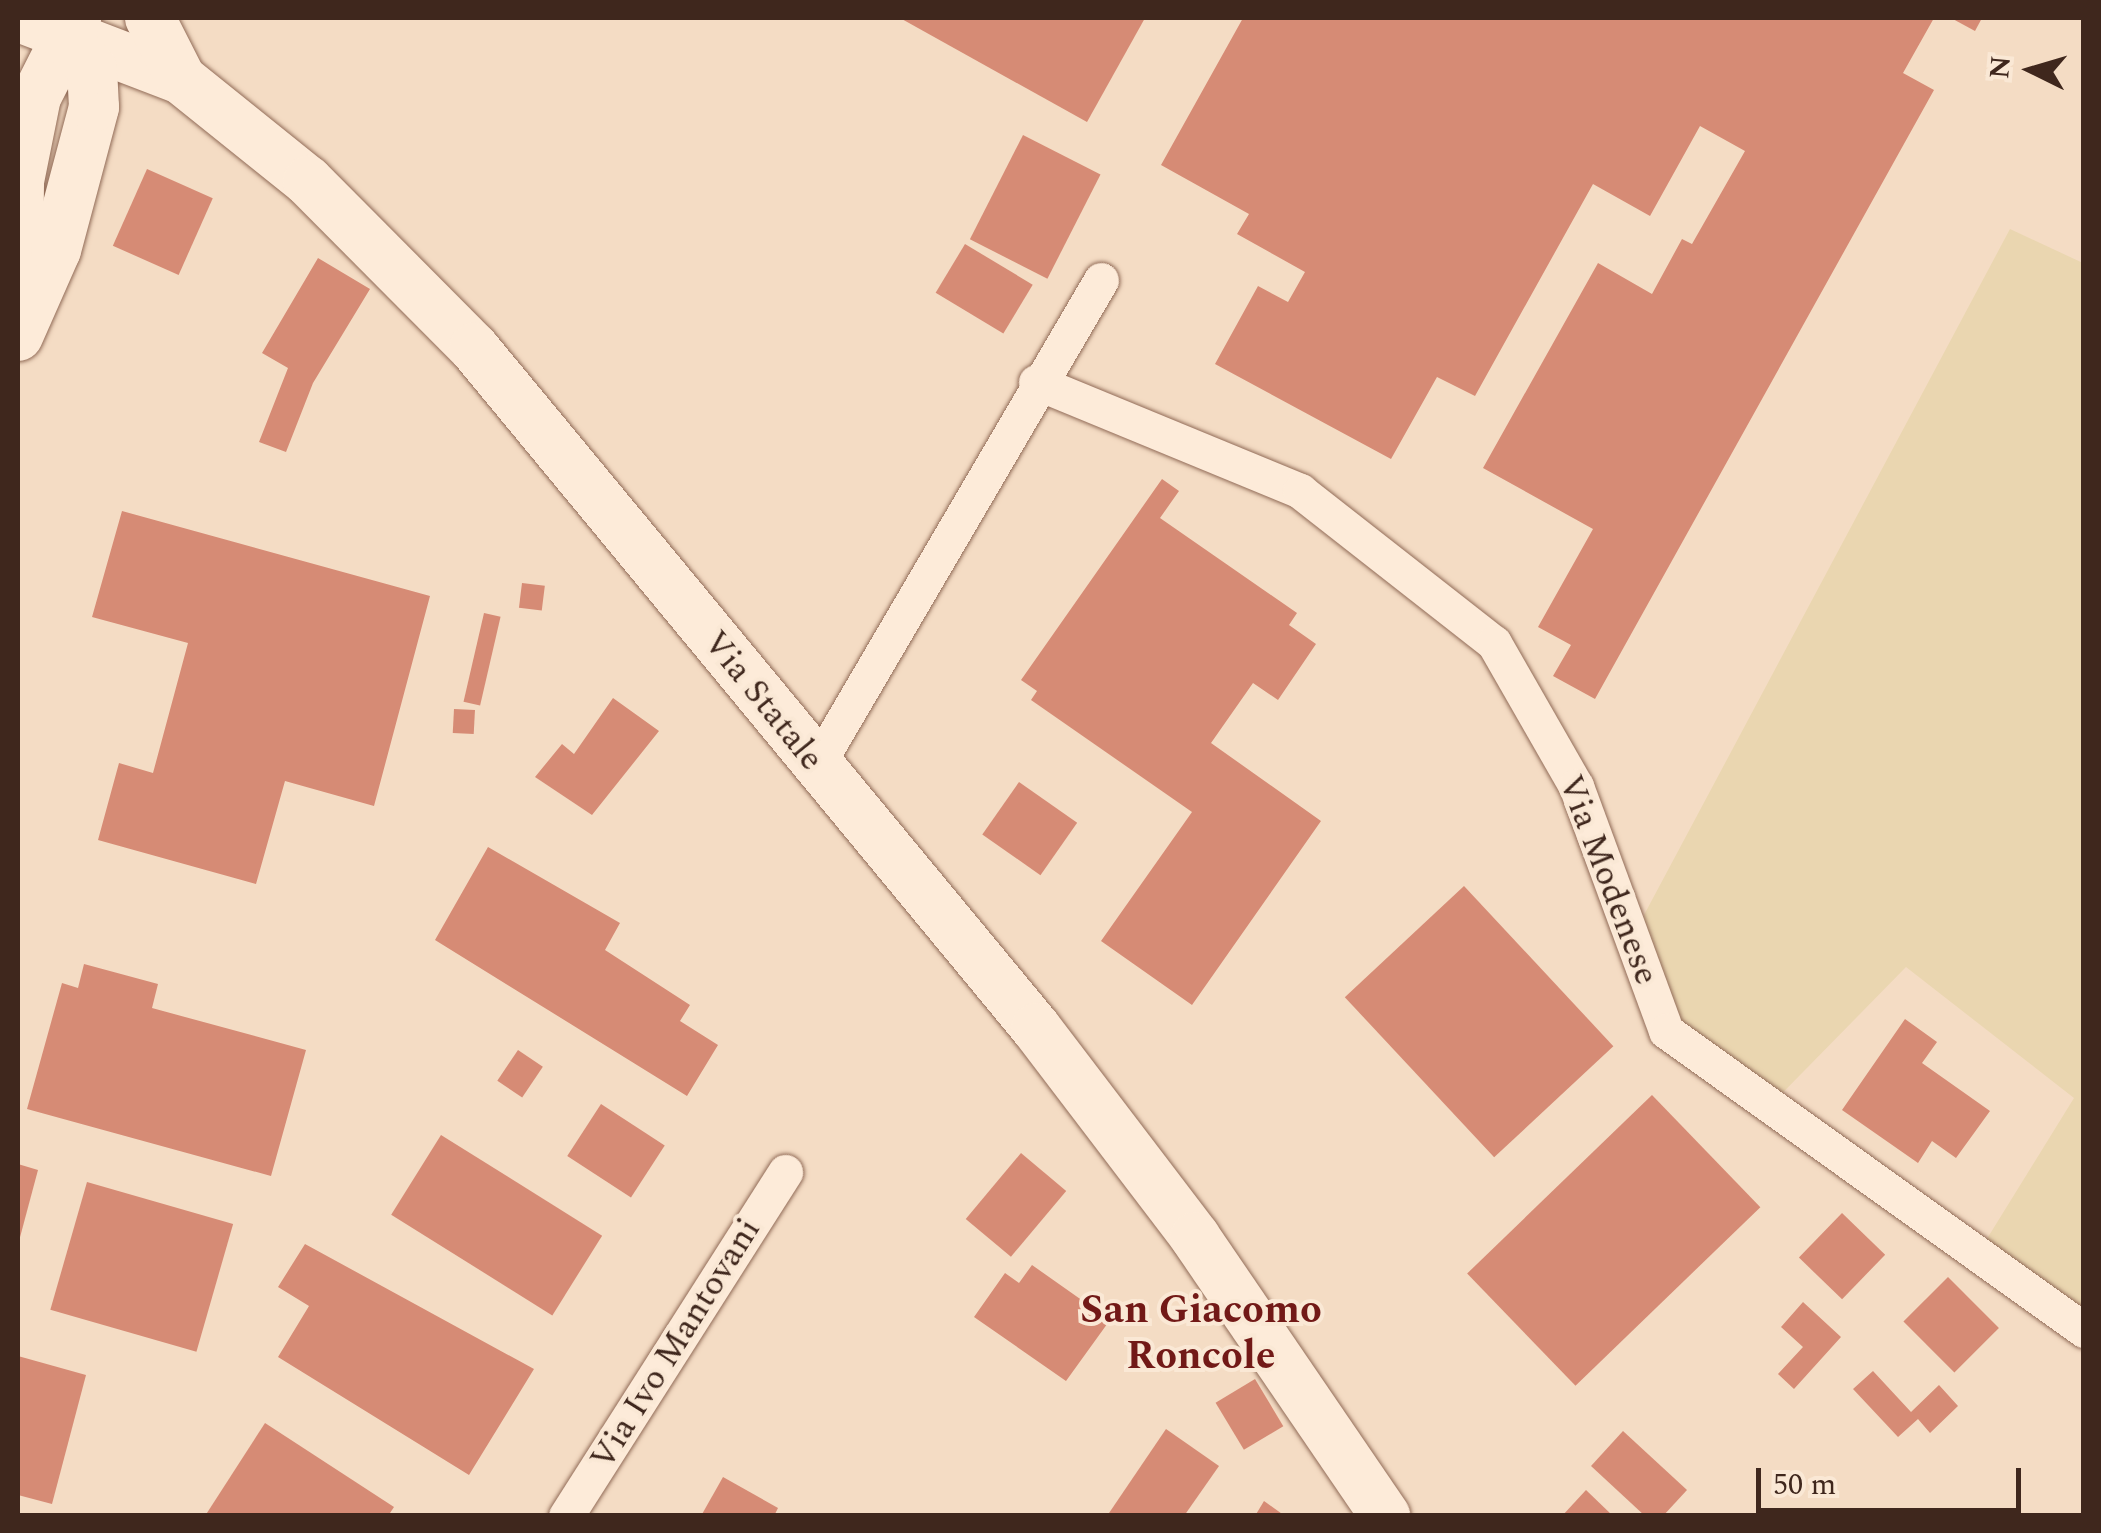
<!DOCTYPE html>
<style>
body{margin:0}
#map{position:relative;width:2101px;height:1533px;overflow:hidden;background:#f4dcc4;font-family:Spectral,serif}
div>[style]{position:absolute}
.farmland>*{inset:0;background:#ead6b0}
.building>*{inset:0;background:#d68b75;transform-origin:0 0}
.roads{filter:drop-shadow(0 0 2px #916b57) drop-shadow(0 0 2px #916b57)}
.street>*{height:35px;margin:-17.5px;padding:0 17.5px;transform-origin:17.5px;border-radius:17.5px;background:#fdebd9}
.secondary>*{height:50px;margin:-25px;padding:0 25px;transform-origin:25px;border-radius:25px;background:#fdebd9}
span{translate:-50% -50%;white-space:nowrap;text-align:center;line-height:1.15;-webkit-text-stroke:8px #fae8d5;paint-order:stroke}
.street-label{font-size:35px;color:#3f271d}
.quarter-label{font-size:40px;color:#721917;font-weight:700}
.frame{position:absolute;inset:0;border:20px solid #3f271d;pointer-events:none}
.north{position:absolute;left:1981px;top:20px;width:100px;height:100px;-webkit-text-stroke:8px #fae8d5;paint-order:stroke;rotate:275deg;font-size:28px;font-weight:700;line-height:40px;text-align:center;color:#3f271d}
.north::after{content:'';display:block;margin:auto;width:35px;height:45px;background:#3f271d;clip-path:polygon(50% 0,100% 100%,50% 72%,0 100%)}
.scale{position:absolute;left:1756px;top:1468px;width:265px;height:45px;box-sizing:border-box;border:5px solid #3f271d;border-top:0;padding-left:12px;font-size:30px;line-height:35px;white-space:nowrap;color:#3f271d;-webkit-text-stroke:8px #fae8d5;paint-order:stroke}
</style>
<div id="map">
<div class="farmland">
<i style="clip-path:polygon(2010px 229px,2083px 263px,2083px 1335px,1980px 1250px,2074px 1098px,1906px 967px,1759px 1117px,1666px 1031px,1636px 930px)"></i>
</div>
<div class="building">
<i style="clip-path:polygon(900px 18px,1145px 18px,1087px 122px)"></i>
<i style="clip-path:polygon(1243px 18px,1934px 18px,1903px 73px,1934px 90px,1595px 699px,1553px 676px,1571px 645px,1538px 627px,1593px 529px,1483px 468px,1598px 263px,1652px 294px,1682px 239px,1692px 244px,1745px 151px,1700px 126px,1650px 216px,1593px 184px,1475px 396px,1437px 377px,1391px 459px,1215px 364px,1258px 286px,1288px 302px,1305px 272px,1237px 234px,1249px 214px,1161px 165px)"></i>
<i style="clip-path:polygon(1951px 18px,1982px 18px,1975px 31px)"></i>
<i style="left:1023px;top:135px;width:87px;height:117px;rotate:27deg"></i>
<i style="left:147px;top:169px;width:72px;height:84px;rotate:24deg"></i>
<i style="left:965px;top:244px;width:79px;height:57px;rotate:31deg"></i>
<i style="clip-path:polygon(318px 258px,370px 289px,313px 383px,286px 452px,259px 442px,288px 368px,262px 353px)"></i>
<i style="clip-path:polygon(1162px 479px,1179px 491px,1160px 518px,1297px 613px,1289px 625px,1316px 644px,1278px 700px,1253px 683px,1211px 743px,1321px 821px,1192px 1005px,1101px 941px,1192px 812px,1031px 700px,1037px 691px,1021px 680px)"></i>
<i style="clip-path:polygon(122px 511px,430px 596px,374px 806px,285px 781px,256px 884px,98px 840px,119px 763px,153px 773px,188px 643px,92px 617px)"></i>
<i style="left:522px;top:583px;width:23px;height:25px;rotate:7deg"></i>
<i style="left:484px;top:613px;width:17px;height:91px;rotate:13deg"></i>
<i style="clip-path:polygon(613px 698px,659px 731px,592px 815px,535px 777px,562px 744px,574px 754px)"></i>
<i style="left:454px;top:709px;width:21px;height:24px;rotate:3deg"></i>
<i style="left:1019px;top:782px;width:71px;height:64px;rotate:35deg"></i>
<i style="clip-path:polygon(488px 847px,620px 923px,605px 950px,690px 1005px,680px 1021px,718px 1045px,687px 1096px,435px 940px)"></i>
<i style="left:1464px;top:886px;width:219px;height:163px;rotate:47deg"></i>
<i style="clip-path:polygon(84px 964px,158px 984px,152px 1008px,306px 1050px,271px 1176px,27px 1109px,62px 983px,78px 988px)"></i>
<i style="clip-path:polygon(1905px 1019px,1937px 1042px,1922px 1063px,1990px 1111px,1956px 1158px,1932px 1141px,1918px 1163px,1842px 1110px)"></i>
<i style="left:518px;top:1050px;width:30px;height:37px;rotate:34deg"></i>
<i style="left:1652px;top:1095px;width:156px;height:257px;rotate:46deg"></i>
<i style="left:601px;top:1104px;width:76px;height:62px;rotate:33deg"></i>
<i style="left:441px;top:1135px;width:190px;height:94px;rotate:32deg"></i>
<i style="left:1021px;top:1153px;width:59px;height:86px;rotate:40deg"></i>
<i style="clip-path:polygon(18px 1164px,38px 1170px,19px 1241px,18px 1241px)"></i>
<i style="left:87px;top:1182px;width:152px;height:133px;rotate:16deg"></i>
<i style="left:1842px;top:1213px;width:60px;height:62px;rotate:44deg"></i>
<i style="clip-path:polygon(305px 1244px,534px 1369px,469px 1475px,278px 1357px,309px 1306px,278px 1287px)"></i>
<i style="clip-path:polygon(1032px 1265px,1110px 1320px,1066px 1381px,974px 1317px,1005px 1273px,1019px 1283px)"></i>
<i style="left:1948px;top:1277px;width:72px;height:63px;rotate:45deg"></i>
<i style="clip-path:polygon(1803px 1302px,1841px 1337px,1794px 1389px,1778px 1374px,1803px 1347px,1781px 1327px)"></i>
<i style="clip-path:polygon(18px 1356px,86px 1375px,52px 1504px,18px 1495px)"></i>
<i style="clip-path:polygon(1873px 1371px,1911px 1412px,1939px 1385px,1958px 1406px,1930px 1433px,1918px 1419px,1898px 1437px,1853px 1389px)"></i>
<i style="left:1255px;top:1379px;width:55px;height:46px;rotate:59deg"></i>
<i style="clip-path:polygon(265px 1423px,394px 1507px,388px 1516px,205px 1516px)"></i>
<i style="clip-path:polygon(1166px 1429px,1219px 1466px,1184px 1516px,1107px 1516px)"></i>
<i style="clip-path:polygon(1623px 1431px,1687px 1490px,1663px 1516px,1645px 1516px,1591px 1466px)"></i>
<i style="clip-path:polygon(723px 1477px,778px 1508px,774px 1516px,701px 1516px)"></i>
<i style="clip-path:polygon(1586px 1490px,1613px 1516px,1562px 1516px)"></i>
<i style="clip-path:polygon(1264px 1501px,1285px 1516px,1255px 1516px)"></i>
</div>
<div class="roads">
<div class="street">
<i style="left:1036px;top:382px;width:286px;rotate:22.4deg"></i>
<i style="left:1300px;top:491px;width:246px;rotate:38.1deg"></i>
<i style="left:1494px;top:643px;width:165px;rotate:60.2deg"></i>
<i style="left:1576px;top:786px;width:261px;rotate:69.8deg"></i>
<i style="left:1666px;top:1031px;width:514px;rotate:35.58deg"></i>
<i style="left:817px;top:765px;width:562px;rotate:-59.65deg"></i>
<i style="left:566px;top:1516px;width:408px;rotate:-57.5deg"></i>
</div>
<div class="secondary">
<i style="left:22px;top:18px;width:170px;rotate:21deg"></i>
<i style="left:181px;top:79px;width:163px;rotate:38.8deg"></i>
<i style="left:308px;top:181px;width:235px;rotate:45.2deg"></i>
<i style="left:474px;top:348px;width:882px;rotate:50.43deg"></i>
<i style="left:1036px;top:1028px;width:263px;rotate:52.7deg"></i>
<i style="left:1195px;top:1237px;width:338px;rotate:55.7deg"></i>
<i style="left:150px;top:18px;width:68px;rotate:63.1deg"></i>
<i style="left:18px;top:266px;width:85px;rotate:-89.3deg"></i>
<i style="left:19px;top:181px;width:86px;rotate:-78.6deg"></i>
<i style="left:36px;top:97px;width:89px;rotate:-63.1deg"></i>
<i style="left:18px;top:336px;width:94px;rotate:-66.2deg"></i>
<i style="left:56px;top:250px;width:148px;rotate:-75.1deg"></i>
<i style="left:94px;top:107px;width:38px;rotate:-93deg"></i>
<i style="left:92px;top:69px;width:45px;rotate:-130.5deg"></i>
</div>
</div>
<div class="street-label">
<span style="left:763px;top:701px;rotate:51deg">Via Statale</span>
<span style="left:1608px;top:880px;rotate:69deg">Via Modenese</span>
<span style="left:676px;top:1344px;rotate:-58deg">Via Ivo Mantovani</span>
</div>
<div class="quarter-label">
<span style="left:1201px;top:1334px">San Giacomo<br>Roncole</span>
</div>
<div class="frame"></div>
<div class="north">N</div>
<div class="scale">50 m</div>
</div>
